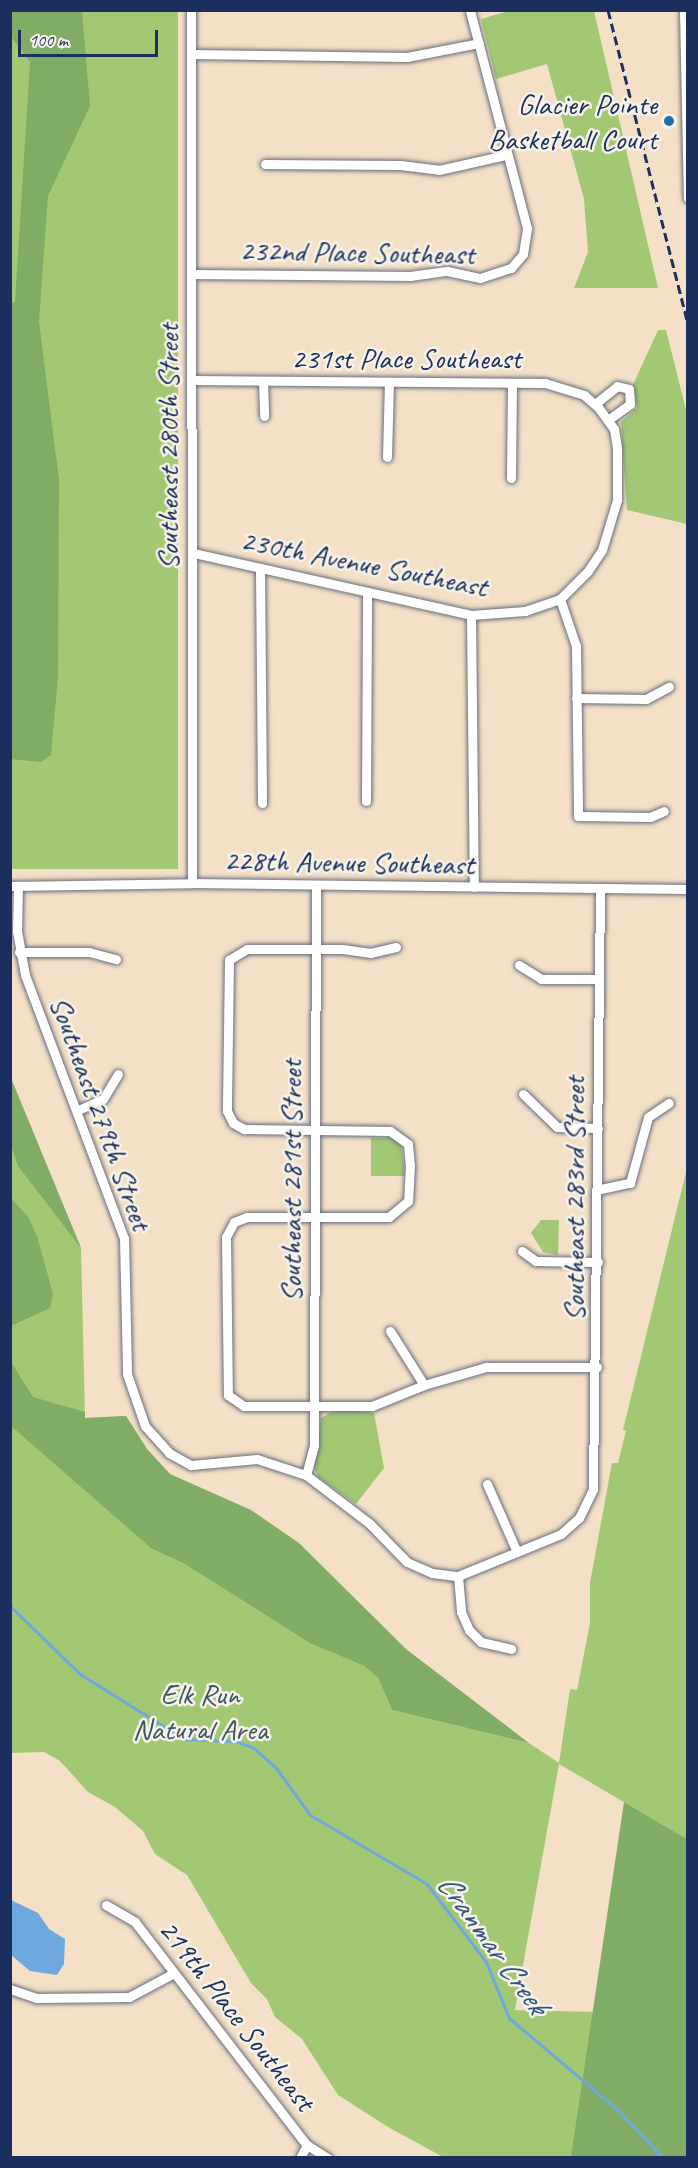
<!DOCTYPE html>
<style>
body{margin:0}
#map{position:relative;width:698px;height:2168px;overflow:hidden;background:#f4e0c6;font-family:Caveat,sans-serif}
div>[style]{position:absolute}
.green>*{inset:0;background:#a2c873;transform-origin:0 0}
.forest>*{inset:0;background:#81ac65}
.water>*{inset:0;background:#6da9de}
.stream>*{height:3px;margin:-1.5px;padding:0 1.5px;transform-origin:1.5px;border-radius:1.5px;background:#6da9de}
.roads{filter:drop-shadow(0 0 2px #676d82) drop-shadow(0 0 2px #676d82)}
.minor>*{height:9px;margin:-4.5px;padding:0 4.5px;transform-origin:4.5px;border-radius:4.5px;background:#fff}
.rail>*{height:3px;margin-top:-1.5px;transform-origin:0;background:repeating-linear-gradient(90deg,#1b2f5e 0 9px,transparent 0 13.5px)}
.dots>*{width:16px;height:16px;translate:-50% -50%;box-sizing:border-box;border:3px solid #f7f3e8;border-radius:50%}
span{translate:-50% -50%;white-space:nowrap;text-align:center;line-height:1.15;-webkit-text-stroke:5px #f7f3e8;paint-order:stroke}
.poi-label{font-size:30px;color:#1b2f5e}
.right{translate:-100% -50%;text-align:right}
.street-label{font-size:30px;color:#1b2f5e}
.park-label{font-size:30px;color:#3d5563}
.water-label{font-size:32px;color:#345484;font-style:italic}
.frame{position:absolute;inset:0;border:12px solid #1b2f5e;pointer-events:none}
.scale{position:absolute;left:18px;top:30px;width:140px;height:27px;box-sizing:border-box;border:3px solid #1b2f5e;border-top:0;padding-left:8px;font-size:18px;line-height:21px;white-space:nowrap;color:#1b2f5e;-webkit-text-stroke:4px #f7f3e8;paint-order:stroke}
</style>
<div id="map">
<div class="green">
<i style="clip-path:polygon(512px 10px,594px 11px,658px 288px,574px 288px,588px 252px,584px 199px,547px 64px,496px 79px,481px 19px)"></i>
<i style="left:11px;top:11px;width:167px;height:858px"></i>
<i style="clip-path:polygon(658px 330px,666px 330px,687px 414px,687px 524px,627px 510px,621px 422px,637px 408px,633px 385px)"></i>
<i style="clip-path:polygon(10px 1078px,81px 1248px,85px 1418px,126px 1416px,147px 1449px,329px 1651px,364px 1666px,378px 1678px,392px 1710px,529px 1743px,559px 1763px,570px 1689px,577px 1690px,590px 1623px,590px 1583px,612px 1463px,618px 1463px,626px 1431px,623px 1430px,687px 1168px,687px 1839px,559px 1764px,515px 2010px,678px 2014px,677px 2157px,443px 2157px,388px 2127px,338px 2095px,302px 2039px,275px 2017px,267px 1999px,251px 1983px,187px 1875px,155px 1854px,143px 1831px,115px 1807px,88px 1792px,60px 1761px,44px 1752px,11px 1753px)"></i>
<i style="clip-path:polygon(371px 1138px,393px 1138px,401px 1143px,405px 1176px,371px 1176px)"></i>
<i style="clip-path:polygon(541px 1220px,559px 1220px,558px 1255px,543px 1252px,531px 1233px)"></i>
<i style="clip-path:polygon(356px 1411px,374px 1413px,384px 1468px,356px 1504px,318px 1477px,314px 1468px,321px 1418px,333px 1411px)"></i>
</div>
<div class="forest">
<i style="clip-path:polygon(11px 11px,82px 11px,90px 106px,48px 196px,39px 321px,59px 480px,58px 677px,51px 755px,41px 762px,10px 759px,10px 303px,15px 302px,30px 62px,12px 38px)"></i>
<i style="clip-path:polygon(11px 1078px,81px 1248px,18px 1166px,11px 1146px)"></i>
<i style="clip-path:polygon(11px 1198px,28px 1217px,37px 1236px,53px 1294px,50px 1308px,11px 1326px)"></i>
<i style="clip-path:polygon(11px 1362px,33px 1397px,85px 1412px,85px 1418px,126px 1416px,147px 1449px,170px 1474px,251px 1510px,299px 1543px,406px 1649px,529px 1743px,392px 1710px,378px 1678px,364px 1666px,310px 1643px,185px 1564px,151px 1548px,11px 1426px)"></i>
<i style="clip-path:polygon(624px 1802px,687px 1839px,687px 2157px,571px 2157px)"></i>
</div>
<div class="water">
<i style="clip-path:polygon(11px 1900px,38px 1913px,49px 1929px,65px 1939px,64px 1964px,57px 1975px,30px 1971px,11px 1955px)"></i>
</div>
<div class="stream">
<i style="left:10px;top:1606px;width:98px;rotate:44.2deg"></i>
<i style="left:80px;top:1674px;width:123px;rotate:32deg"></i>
<i style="left:184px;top:1739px;width:51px;rotate:2.2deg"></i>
<i style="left:235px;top:1741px;width:20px;rotate:20deg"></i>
<i style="left:254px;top:1748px;width:30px;rotate:42deg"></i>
<i style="left:276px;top:1768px;width:58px;rotate:54.1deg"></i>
<i style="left:310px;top:1815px;width:136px;rotate:30.5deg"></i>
<i style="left:427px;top:1884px;width:98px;rotate:52.9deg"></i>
<i style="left:486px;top:1962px;width:61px;rotate:67.7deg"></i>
<i style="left:509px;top:2018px;width:143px;rotate:40.2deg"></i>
<i style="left:618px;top:2110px;width:66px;rotate:46.8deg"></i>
</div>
<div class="roads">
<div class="minor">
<i style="left:191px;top:10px;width:873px;rotate:89.93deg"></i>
<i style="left:684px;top:10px;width:188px;rotate:88.8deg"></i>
<i style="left:191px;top:54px;width:216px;rotate:0.8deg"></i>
<i style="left:407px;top:57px;width:73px;rotate:-11deg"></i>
<i style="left:265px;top:164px;width:135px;rotate:0.4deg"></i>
<i style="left:400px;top:165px;width:39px;rotate:7deg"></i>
<i style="left:439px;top:170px;width:69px;rotate:-12.6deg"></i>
<i style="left:191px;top:274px;width:219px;rotate:0.5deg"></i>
<i style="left:410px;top:276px;width:37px;rotate:-8deg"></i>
<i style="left:447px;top:271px;width:34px;rotate:12deg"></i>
<i style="left:480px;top:278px;width:33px;rotate:-18deg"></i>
<i style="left:511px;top:268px;width:18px;rotate:-49deg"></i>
<i style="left:523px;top:254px;width:26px;rotate:-81deg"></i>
<i style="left:527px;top:228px;width:225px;rotate:-104.7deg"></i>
<i style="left:192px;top:380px;width:353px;rotate:0.5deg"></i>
<i style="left:545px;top:383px;width:41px;rotate:17.1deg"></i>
<i style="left:584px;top:395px;width:18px;rotate:41deg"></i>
<i style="left:598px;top:407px;width:27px;rotate:54deg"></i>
<i style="left:614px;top:429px;width:20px;rotate:81deg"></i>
<i style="left:617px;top:449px;width:51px;rotate:90deg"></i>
<i style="left:617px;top:500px;width:52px;rotate:106.7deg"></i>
<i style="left:602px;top:550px;width:25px;rotate:124deg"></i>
<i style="left:588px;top:571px;width:40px;rotate:135deg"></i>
<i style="left:560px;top:599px;width:37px;rotate:161deg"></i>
<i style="left:525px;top:611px;width:54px;rotate:175.8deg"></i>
<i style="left:471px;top:615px;width:285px;rotate:-167.4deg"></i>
<i style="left:263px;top:381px;width:35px;rotate:88deg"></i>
<i style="left:595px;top:404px;width:28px;rotate:-39deg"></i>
<i style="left:617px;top:386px;width:12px;rotate:14deg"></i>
<i style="left:629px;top:389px;width:15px;rotate:86deg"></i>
<i style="left:630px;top:404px;width:27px;rotate:144deg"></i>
<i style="left:387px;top:457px;width:75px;rotate:-88.5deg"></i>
<i style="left:511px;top:478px;width:95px;rotate:-89.4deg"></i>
<i style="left:260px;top:568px;width:235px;rotate:89.5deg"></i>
<i style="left:560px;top:599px;width:50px;rotate:71.2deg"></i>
<i style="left:576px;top:646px;width:170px;rotate:89.3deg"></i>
<i style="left:578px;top:816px;width:72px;rotate:0.8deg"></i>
<i style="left:650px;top:817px;width:15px;rotate:-23deg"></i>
<i style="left:471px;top:615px;width:272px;rotate:89.4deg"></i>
<i style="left:576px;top:698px;width:70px;rotate:0.8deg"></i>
<i style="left:646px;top:699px;width:26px;rotate:-28deg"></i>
<i style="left:366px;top:801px;width:209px;rotate:-89.7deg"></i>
<i style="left:10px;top:886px;width:182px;rotate:-0.9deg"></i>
<i style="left:192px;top:883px;width:496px;rotate:0.7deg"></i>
<i style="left:18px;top:887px;width:44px;rotate:91.3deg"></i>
<i style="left:17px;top:931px;width:45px;rotate:79.7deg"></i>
<i style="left:25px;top:975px;width:281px;rotate:69.4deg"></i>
<i style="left:124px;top:1238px;width:136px;rotate:88.7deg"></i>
<i style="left:127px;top:1374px;width:55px;rotate:70.9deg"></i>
<i style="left:145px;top:1426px;width:36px;rotate:48deg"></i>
<i style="left:169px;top:1453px;width:25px;rotate:29deg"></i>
<i style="left:191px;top:1465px;width:66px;rotate:-5.2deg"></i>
<i style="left:257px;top:1459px;width:52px;rotate:18.1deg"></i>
<i style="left:306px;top:1475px;width:81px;rotate:37.4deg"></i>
<i style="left:370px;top:1524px;width:53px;rotate:45.8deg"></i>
<i style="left:407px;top:1562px;width:27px;rotate:24deg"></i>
<i style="left:432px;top:1573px;width:26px;rotate:7deg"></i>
<i style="left:458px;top:1576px;width:111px;rotate:-22.2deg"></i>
<i style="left:561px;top:1534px;width:24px;rotate:-42deg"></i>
<i style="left:579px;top:1518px;width:32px;rotate:-64deg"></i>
<i style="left:593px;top:1489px;width:600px;rotate:-89.33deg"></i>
<i style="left:396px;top:947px;width:26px;rotate:167deg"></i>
<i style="left:371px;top:953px;width:29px;rotate:-172deg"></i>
<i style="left:342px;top:949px;width:95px;rotate:180deg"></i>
<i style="left:247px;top:949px;width:21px;rotate:149deg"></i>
<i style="left:229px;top:960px;width:151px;rotate:90.8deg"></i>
<i style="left:227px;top:1111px;width:13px;rotate:63deg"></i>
<i style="left:233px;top:1123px;width:13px;rotate:29deg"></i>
<i style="left:244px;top:1129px;width:146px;rotate:0.8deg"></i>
<i style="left:390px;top:1131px;width:22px;rotate:36deg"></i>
<i style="left:408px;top:1144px;width:21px;rotate:85deg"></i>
<i style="left:410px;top:1165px;width:36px;rotate:93deg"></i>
<i style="left:408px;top:1201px;width:25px;rotate:140deg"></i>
<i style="left:389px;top:1217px;width:142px;rotate:180deg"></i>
<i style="left:247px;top:1217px;width:14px;rotate:159deg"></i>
<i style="left:234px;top:1222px;width:17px;rotate:118deg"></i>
<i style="left:226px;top:1237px;width:158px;rotate:89.3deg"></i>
<i style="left:228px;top:1395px;width:19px;rotate:35deg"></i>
<i style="left:244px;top:1406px;width:128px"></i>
<i style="left:372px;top:1406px;width:56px;rotate:-22deg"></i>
<i style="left:424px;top:1385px;width:65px;rotate:-16.2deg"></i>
<i style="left:486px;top:1367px;width:111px"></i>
<i style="left:19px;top:952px;width:70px"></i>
<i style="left:89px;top:952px;width:28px;rotate:15deg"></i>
<i style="left:519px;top:965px;width:26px;rotate:32deg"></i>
<i style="left:541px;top:979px;width:58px"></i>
<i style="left:523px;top:1094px;width:47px;rotate:44.1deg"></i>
<i style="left:557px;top:1127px;width:41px;rotate:1.4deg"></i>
<i style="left:78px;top:1110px;width:27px;rotate:-24deg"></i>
<i style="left:103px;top:1099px;width:29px;rotate:-59deg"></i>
<i style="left:596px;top:1190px;width:35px;rotate:-12deg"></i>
<i style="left:630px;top:1183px;width:68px;rotate:-74.7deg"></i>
<i style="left:648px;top:1117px;width:25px;rotate:-34deg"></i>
<i style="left:522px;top:1251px;width:17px;rotate:36deg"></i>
<i style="left:536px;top:1261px;width:62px;rotate:0.9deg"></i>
<i style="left:390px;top:1331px;width:64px;rotate:57.8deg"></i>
<i style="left:306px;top:1475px;width:31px;rotate:-75deg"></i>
<i style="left:314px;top:1445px;width:560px;rotate:-89.8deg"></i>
<i style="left:487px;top:1484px;width:74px;rotate:66.2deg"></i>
<i style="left:458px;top:1576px;width:36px;rotate:85deg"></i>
<i style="left:461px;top:1612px;width:20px;rotate:66deg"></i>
<i style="left:469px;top:1630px;width:17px;rotate:45deg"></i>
<i style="left:481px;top:1642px;width:31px;rotate:13deg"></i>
<i style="left:106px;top:1905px;width:34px;rotate:30deg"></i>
<i style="left:135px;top:1922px;width:282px;rotate:52.4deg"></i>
<i style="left:307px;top:2145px;width:25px;rotate:32deg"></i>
<i style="left:10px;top:1989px;width:28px;rotate:19deg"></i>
<i style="left:36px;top:1998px;width:93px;rotate:-0.6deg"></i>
<i style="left:129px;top:1997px;width:51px;rotate:-28.1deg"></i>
<i style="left:300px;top:2158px;width:15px;rotate:-62deg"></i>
</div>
</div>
<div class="rail">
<i style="left:608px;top:10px;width:325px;rotate:75.7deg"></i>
</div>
<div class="dots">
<i style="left:669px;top:121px;background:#1f6fb2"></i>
</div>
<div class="poi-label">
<span class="right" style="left:657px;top:121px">Glacier Pointe<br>Basketball Court</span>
</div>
<div class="street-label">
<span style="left:357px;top:252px;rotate:1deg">232nd Place Southeast</span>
<span style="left:406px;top:358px">231st Place Southeast</span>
<span style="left:168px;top:447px;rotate:-90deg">Southeast 280th Street</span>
<span style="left:364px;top:563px;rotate:11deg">230th Avenue Southeast</span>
<span style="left:349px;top:862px;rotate:1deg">228th Avenue Southeast</span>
<span style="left:101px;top:1113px;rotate:70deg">Southeast 279th Street</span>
<span style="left:291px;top:1181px;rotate:-90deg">Southeast 281st Street</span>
<span style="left:574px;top:1199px;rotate:-90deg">Southeast 283rd Street</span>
<span style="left:237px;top:2015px;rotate:52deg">219th Place Southeast</span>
</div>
<div class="park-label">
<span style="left:200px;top:1711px">Elk Run<br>Natural Area</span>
</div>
<div class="water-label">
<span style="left:492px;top:1944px;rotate:54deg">Cranmar Creek</span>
</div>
<div class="frame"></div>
<div class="scale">100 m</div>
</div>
